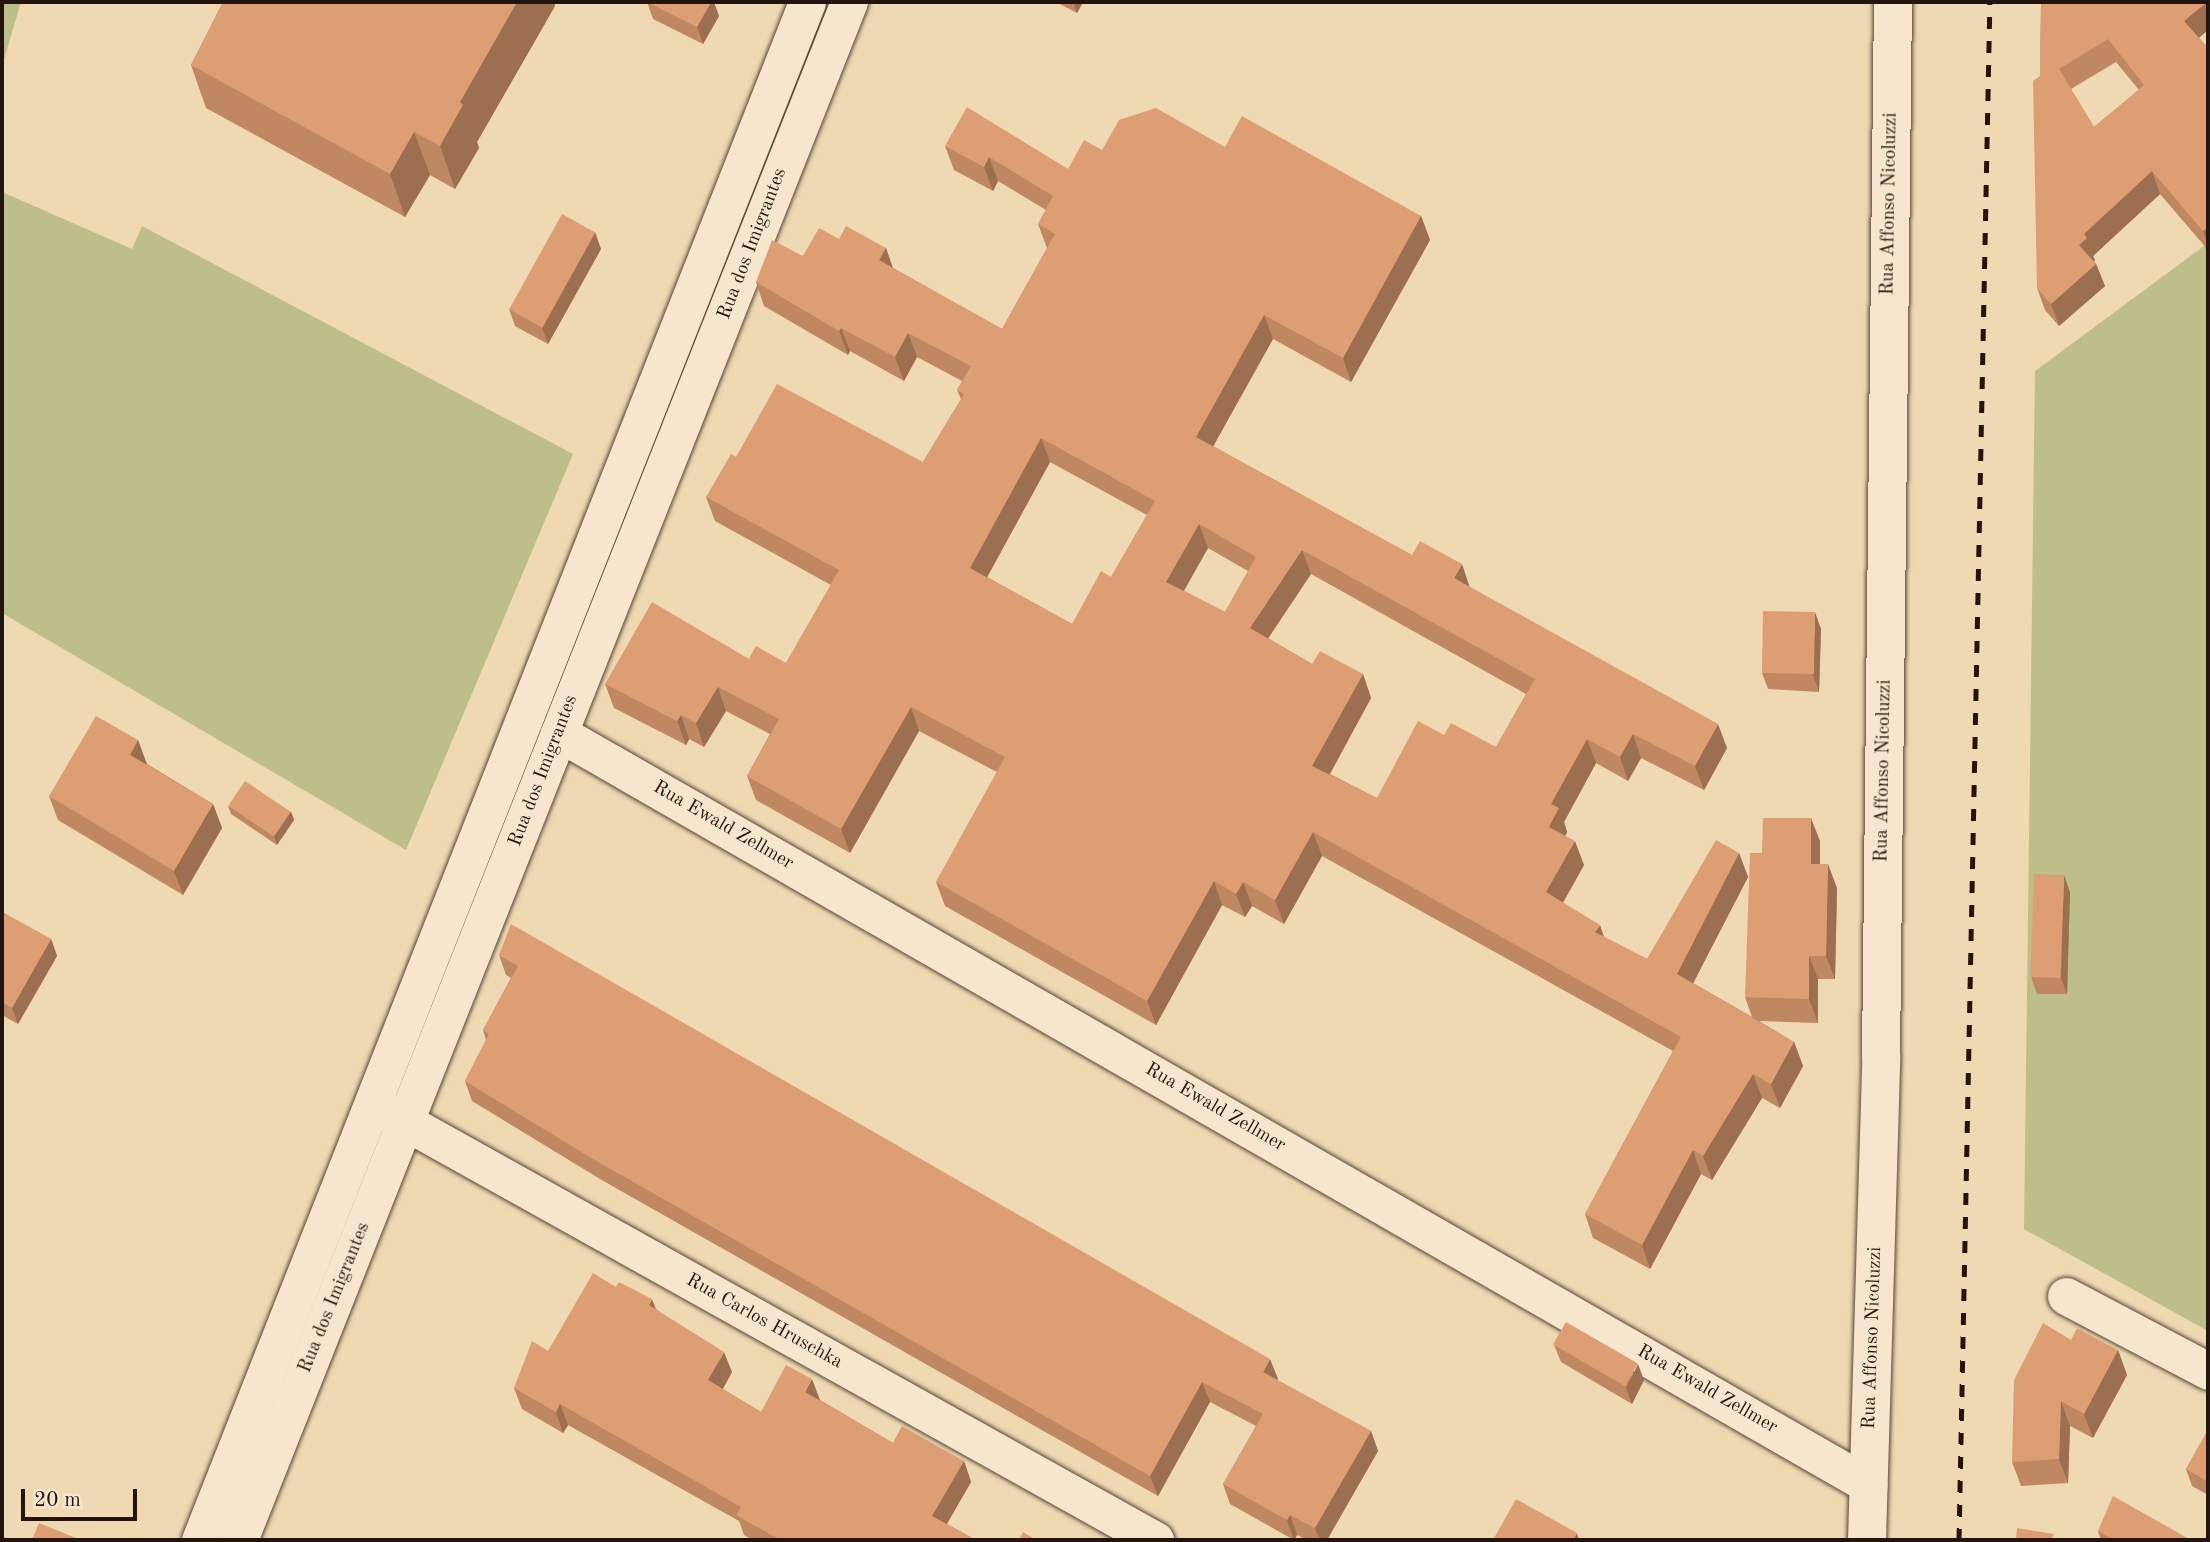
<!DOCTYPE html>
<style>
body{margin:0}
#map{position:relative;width:2210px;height:1542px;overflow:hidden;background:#efd9b2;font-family:"Old Standard TT",serif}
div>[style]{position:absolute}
.green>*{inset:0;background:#bdbe89}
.roads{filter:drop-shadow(0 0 2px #574537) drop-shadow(0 0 2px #574537)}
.street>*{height:37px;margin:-18.5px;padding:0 18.5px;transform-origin:18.5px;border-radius:18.5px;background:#f5e6cd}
.secondary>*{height:38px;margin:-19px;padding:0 19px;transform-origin:19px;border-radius:19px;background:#f5e6cd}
.rail>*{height:5px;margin-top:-2.5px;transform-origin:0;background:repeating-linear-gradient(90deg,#24140e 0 12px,transparent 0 24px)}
.wall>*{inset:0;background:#bf8863}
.shaded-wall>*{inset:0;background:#9b6f50}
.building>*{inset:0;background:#de9e73;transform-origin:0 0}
span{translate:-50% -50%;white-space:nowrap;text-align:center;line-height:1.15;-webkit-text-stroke:6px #f5e6cd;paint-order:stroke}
.street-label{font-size:19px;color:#24140e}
.frame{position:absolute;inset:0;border:4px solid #24140e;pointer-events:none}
.scale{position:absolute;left:21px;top:1489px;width:116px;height:32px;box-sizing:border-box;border:4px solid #24140e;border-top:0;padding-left:9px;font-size:21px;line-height:24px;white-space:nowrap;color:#24140e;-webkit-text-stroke:5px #f5e6cd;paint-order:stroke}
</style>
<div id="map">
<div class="green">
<i style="clip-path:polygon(2px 2px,21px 2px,2px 66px)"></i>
<i style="clip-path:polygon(2px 192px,132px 249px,142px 226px,573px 454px,406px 850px,2px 613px)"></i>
<i style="clip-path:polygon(2208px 243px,2208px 1331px,2024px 1229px,2035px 371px)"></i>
</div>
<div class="roads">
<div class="street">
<i style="left:559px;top:733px;width:1510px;rotate:29.86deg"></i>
<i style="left:386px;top:1111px;width:881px;rotate:29.16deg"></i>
<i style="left:2066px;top:1296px;width:161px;rotate:27.8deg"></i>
<i style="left:200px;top:1540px;width:1653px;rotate:-68.46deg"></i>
<i style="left:239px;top:1540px;width:1655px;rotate:-68.37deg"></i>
</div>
<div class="secondary">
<i style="left:1867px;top:1540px;width:484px;rotate:-88.3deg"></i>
<i style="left:1881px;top:1056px;width:1054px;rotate:-89.35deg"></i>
</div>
</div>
<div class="rail">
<i style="left:1959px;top:1540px;width:1538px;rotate:-88.85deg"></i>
</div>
<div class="wall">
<i style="clip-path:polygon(223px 2px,554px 2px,555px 6px,477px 142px,479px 148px,455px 189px,430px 175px,405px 217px,206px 108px,191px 65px)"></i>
<i style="clip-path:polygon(647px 2px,719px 16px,703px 44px,653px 19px)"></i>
<i style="clip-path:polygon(1056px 2px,1083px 2px,1077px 13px)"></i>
<i style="clip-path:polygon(evenodd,2041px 2px,2208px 2px,2208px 30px,2199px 38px,2208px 48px,2208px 250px,2160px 194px,2093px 256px,2095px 260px,2094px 261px,2096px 264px,2105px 286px,2059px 326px,2045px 310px,2037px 288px,2041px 2px,2116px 62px,2139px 90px,2094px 127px,2071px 89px,2116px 62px)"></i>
<i style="clip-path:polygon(evenodd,945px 146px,1068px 169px,1102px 150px,1225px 147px,1421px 216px,1430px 240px,1351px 382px,1273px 339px,1213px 446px,1470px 587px,1727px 748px,1704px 790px,1641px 758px,1628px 781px,1596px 763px,1564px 822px,1567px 832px,1565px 835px,1584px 865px,1563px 903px,1604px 937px,1647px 959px,1739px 853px,1748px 877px,1693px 983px,1752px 1017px,1745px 997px,1762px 853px,1820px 841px,1820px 864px,1837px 888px,1835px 979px,1818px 979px,1818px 1023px,1759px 1021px,1794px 1042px,1803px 1066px,1780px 1108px,1762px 1098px,1712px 1180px,1701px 1174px,1650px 1269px,1593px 1238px,1585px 1214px,1673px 1051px,1322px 856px,1284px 924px,1252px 906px,1245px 917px,1222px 905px,1156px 1025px,945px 906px,936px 882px,997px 772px,919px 731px,850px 853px,756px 800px,747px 776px,770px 734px,726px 711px,704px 747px,689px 739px,686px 745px,614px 708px,605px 684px,749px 659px,786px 663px,831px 585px,715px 521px,706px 497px,736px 457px,923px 462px,961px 399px,957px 390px,962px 381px,917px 357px,904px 381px,850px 351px,848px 355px,764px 306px,756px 282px,803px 256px,839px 239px,886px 248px,893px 268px,1002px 329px,1047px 248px,1038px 224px,1046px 210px,998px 181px,993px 191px,954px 170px,945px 146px,1050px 462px,1147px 515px,1111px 577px,1072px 624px,987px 577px,1050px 462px,945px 146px,1208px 548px,1248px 571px,1225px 612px,1184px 591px,1208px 548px,945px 146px,1311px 574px,1526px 694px,1496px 747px,1444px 735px,1377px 798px,1330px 774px,1371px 698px,1363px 674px,1312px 664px,1268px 638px,1311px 574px)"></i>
<i style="clip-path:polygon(601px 249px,548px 344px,515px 326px,509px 309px)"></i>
<i style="clip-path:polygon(1821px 629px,1819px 692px,1768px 689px,1762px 673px)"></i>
<i style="clip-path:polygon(138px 740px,147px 764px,213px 804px,222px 828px,183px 895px,58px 820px,49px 796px)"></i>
<i style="clip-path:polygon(228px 806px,291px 812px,294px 820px,277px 845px,231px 814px)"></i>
<i style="clip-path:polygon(2070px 892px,2067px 994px,2037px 994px,2031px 977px)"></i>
<i style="clip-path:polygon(2px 912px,51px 939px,57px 956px,18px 1024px,2px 1015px)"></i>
<i style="clip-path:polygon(499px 955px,1278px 1379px,1277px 1380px,1371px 1431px,1378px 1451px,1327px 1540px,1307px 1540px,1297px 1535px,1294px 1540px,1230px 1504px,1223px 1484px,1256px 1426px,1210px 1402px,1158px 1496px,600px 1179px,472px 1101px,465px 1081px,486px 1040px,483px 1030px,511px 978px,506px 975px)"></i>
<i style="clip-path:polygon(616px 1287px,656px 1309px,732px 1372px,723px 1389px,761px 1412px,820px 1400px,893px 1443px,964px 1461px,971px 1482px,947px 1524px,976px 1540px,752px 1540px,744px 1535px,739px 1521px,568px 1425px,563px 1433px,522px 1409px,514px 1388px,548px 1351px)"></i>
<i style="clip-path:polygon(2071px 1340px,2118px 1350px,2127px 1375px,2093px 1438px,2070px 1426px,2068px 1483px,2021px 1486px,2012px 1462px)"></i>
<i style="clip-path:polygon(1554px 1345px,1644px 1380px,1632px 1404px,1561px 1362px)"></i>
<i style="clip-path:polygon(2208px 1430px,2208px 1495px,2192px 1486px,2186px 1469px)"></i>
<i style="clip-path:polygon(2098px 1531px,2191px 1540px,2101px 1540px)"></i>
</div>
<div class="shaded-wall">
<i style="clip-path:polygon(517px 2px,554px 2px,555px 6px,477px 142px,479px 148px,455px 189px,440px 146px,460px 102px)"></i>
<i style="clip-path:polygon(711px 2px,714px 2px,719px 16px,703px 44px,697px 27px)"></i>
<i style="clip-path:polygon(1076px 2px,1083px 2px,1077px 13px,1074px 5px)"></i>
<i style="clip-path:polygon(2207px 2px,2208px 2px,2208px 30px,2192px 43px,2184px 21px)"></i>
<i style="clip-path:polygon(414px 132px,430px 175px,405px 217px,390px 174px)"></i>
<i style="clip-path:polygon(989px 157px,998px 181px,993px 191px,984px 167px)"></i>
<i style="clip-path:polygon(2152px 171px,2160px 194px,2093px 256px,2095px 260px,2087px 267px,2079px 245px,2084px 234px)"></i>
<i style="clip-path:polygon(1421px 216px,1430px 240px,1351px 382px,1343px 358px)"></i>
<i style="clip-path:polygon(2208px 227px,2208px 245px,2203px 231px)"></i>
<i style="clip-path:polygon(595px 232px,601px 249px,548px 344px,542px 327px)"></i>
<i style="clip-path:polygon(886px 248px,894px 272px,879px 260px)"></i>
<i style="clip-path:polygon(2096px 264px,2105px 286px,2059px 326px,2051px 304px)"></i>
<i style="clip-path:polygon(1264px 315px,1273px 339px,1205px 461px,1196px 437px)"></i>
<i style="clip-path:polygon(841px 328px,850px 351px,848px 355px,839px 331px)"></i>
<i style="clip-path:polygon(908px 333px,917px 357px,904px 381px,895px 357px)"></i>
<i style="clip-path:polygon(1041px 438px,1050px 462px,979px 592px,970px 568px)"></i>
<i style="clip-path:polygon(1199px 524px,1208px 548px,1175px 606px,1166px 582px)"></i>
<i style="clip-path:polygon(1302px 550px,1311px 574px,1259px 652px,1250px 628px)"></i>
<i style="clip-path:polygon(1462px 564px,1470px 588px,1454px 578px)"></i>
<i style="clip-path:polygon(1815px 612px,1821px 629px,1819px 692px,1813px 675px)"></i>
<i style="clip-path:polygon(1363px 674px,1371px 698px,1321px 790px,1312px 766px)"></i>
<i style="clip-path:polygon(718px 687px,726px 711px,704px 747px,696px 723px)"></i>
<i style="clip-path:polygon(911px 707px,919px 731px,850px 853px,841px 829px)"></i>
<i style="clip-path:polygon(681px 715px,689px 739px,686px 745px,677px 721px)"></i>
<i style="clip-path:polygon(1718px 724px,1727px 748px,1704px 790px,1695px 766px)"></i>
<i style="clip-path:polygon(1633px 734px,1641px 758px,1628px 781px,1620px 757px)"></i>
<i style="clip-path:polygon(1587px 739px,1596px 763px,1564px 822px,1567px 832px,1558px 851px,1549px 827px,1551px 804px)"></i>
<i style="clip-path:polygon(138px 740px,147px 765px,130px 755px)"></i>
<i style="clip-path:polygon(213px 804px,222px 828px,183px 895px,174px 871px)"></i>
<i style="clip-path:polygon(291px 812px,294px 820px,277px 845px,274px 836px)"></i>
<i style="clip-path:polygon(1811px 818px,1820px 841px,1820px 888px,1811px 864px)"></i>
<i style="clip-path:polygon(1313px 832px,1322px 856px,1284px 924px,1275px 900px)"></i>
<i style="clip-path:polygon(1575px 841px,1584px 865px,1555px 916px,1546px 892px)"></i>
<i style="clip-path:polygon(1739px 853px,1748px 877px,1686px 997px,1677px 974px)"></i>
<i style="clip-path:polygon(1828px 864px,1837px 888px,1835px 979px,1826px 956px)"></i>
<i style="clip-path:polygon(2064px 875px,2070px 892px,2067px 994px,2061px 978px)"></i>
<i style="clip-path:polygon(1214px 881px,1222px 905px,1156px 1025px,1147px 1001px)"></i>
<i style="clip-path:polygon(1243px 882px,1252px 906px,1245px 917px,1236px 894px)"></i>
<i style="clip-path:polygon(1600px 925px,1608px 949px,1595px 932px)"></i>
<i style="clip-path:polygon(51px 939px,57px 956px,18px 1024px,12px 1008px)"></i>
<i style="clip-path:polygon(1809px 956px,1818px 979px,1818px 1023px,1809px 999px)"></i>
<i style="clip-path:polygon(1794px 1042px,1803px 1066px,1780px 1108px,1771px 1084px)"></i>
<i style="clip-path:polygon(1753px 1074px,1762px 1098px,1712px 1180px,1703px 1156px)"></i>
<i style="clip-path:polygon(1693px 1150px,1701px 1174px,1650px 1269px,1642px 1245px)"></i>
<i style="clip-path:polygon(652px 1299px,660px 1320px,649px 1305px)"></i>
<i style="clip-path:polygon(2118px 1350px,2127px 1375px,2093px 1438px,2084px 1414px)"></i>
<i style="clip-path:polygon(724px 1352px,732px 1372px,716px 1401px,708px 1380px)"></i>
<i style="clip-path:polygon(1270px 1359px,1278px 1379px,1270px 1392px,1263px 1372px)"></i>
<i style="clip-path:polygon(1638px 1364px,1644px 1380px,1632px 1404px,1626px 1388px)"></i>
<i style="clip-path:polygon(812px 1379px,820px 1400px,813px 1413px,805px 1392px)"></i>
<i style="clip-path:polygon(1202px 1382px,1210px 1402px,1158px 1496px,1150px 1476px)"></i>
<i style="clip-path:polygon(2061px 1401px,2070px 1426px,2068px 1483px,2059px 1459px)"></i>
<i style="clip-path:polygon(560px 1404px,568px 1425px,563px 1433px,556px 1412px)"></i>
<i style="clip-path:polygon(1371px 1431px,1378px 1451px,1327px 1540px,1320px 1540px,1315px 1528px)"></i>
<i style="clip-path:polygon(964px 1461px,971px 1482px,939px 1537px,932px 1516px)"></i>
<i style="clip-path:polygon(1290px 1515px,1297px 1535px,1294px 1540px,1287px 1520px)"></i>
<i style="clip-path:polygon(1577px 1533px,1579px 1540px,1573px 1540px)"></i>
</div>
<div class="building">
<i style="clip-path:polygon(223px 2px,517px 2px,460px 102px,463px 105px,440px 146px,414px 132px,390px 174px,191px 65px)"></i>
<i style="clip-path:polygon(647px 2px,711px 2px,697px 27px)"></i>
<i style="clip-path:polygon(evenodd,2041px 2px,2207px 2px,2184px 21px,2208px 48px,2208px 227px,2203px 231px,2152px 171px,2084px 234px,2087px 238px,2079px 245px,2096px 264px,2051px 304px,2037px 288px,2033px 81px,2040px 76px,2041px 2px,2108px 39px,2144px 85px,2094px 127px,2059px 69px,2108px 39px)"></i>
<i style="clip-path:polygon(evenodd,967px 107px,1068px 169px,1084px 140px,1102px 150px,1119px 120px,1156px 108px,1225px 147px,1242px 116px,1421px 216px,1343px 358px,1264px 315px,1196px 437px,1412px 555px,1420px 541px,1462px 564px,1454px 578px,1718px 724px,1695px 766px,1633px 734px,1620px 757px,1587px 739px,1551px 804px,1559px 808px,1549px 827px,1575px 841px,1546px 892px,1600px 925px,1595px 932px,1647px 959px,1716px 840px,1739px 853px,1677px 974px,1794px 1042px,1771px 1084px,1753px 1074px,1703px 1156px,1693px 1150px,1642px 1245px,1585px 1214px,1681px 1037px,1313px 832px,1275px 900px,1243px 882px,1236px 894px,1214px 881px,1147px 1001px,936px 882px,1005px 757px,911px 707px,841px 829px,747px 776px,779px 719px,718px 687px,696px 723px,681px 715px,677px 721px,605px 684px,652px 602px,749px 659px,756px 646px,786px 663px,839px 570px,706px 497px,731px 454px,736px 457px,777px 384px,923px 462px,964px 394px,957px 390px,971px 366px,908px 333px,895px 357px,841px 328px,839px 331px,756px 282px,772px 240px,803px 256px,819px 228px,839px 239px,846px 226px,886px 248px,879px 260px,1002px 329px,1055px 234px,1038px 224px,1053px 196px,989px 157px,984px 167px,945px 146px,967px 107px,1041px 438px,1155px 501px,1111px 577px,1101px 571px,1072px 624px,970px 568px,1041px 438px,967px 107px,1199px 524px,1256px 557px,1225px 612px,1166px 582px,1199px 524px,967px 107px,1302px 550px,1535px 679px,1496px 747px,1451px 723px,1444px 735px,1418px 721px,1377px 798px,1312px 766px,1363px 674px,1320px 651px,1312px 664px,1250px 628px,1302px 550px)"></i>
<i style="left:562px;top:214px;width:38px;height:109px;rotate:29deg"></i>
<i style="left:1763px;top:611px;width:52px;height:62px;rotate:1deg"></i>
<i style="clip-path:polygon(96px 716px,138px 740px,130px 755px,213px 804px,174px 871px,49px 796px)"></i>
<i style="left:245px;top:781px;width:55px;height:30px;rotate:34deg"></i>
<i style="clip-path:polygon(1763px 818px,1811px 818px,1811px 864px,1828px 864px,1826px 956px,1809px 956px,1809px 999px,1745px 997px,1750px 853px,1762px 853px)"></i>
<i style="left:2034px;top:874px;width:30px;height:103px;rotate:2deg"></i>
<i style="clip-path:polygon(2px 912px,51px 939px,12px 1008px,2px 1002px)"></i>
<i style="clip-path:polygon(511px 924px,1270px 1359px,1263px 1372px,1371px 1431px,1315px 1528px,1290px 1515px,1287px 1520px,1223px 1484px,1263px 1414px,1202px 1382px,1150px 1476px,593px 1159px,465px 1081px,489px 1034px,483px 1030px,518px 966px,499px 955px)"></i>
<i style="clip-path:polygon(593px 1273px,616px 1287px,619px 1282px,652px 1299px,649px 1305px,724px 1352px,708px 1380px,761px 1412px,786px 1365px,812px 1379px,805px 1392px,893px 1443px,902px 1426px,964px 1461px,932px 1516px,976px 1540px,780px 1540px,736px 1515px,741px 1507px,560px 1404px,556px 1412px,514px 1388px,532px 1341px,548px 1351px)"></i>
<i style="left:1566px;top:1322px;width:83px;height:26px;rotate:30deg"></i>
<i style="clip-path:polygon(2043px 1323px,2071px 1340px,2077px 1328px,2118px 1350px,2084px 1414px,2061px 1401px,2059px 1459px,2012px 1462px,2014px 1380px)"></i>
<i style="clip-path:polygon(2208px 1430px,2208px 1482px,2186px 1469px)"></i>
<i style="clip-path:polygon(2113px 1496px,2191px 1540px,2114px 1540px,2098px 1531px)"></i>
<i style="clip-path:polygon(1516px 1499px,1577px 1533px,1573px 1540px,1493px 1540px)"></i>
<i style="clip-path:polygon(39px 1523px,81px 1540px,32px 1540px)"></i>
<i style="clip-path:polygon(2017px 1528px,2054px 1534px,2051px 1540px,2016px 1540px)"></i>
<i style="clip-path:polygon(1023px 1532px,1036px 1540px,1019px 1540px)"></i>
<i style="clip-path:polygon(2px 1536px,11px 1540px,2px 1540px)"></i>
</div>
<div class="street-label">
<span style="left:1890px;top:204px;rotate:-89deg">Rua Affonso Nicoluzzi</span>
<span style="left:753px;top:244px;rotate:-69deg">Rua dos Imigrantes</span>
<span style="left:544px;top:771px;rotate:-69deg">Rua dos Imigrantes</span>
<span style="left:1884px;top:771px;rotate:-89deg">Rua Affonso Nicoluzzi</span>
<span style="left:723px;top:826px;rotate:30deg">Rua Ewald Zellmer</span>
<span style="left:1215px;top:1108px;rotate:30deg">Rua Ewald Zellmer</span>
<span style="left:335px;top:1298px;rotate:-68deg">Rua dos Imigrantes</span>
<span style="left:764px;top:1322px;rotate:29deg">Rua Carlos Hruschka</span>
<span style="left:1873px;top:1338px;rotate:-88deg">Rua Affonso Nicoluzzi</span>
<span style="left:1707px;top:1390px;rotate:30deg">Rua Ewald Zellmer</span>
</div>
<div class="frame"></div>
<div class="scale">20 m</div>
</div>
